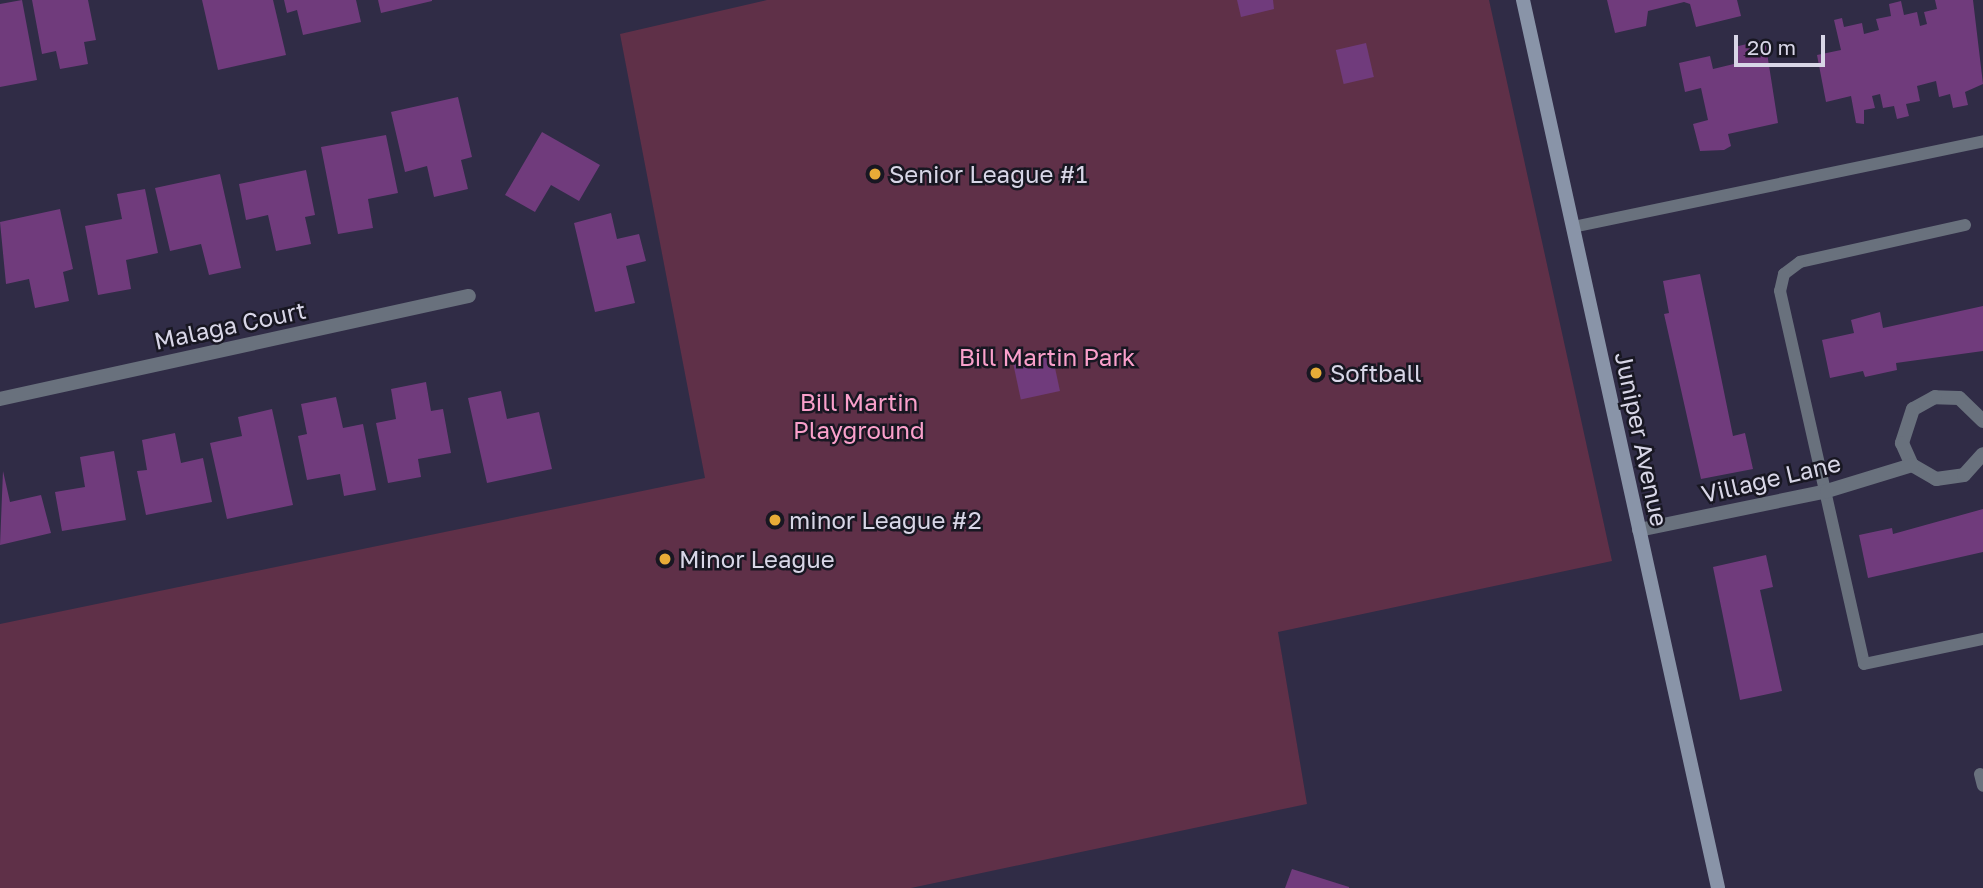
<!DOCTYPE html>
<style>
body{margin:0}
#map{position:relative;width:1983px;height:888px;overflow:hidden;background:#302c46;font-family:"Golos Text",sans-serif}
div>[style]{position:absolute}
.green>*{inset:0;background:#5f3048}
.building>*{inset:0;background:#703b7c;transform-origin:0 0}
.lane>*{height:12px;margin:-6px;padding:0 6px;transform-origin:6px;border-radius:6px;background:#69717d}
.street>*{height:14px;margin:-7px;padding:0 7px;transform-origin:7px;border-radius:7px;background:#69717d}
.secondary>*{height:14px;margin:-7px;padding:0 7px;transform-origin:7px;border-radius:7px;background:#8994a8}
.dots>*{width:19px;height:19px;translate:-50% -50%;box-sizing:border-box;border:4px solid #181722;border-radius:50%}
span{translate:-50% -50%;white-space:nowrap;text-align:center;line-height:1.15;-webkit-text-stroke:5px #181722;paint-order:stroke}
.poi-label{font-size:24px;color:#d8d6e7}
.left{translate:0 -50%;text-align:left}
.street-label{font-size:24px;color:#d8d6e7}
.park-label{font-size:24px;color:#faa0cb}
.scale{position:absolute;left:1734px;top:35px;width:91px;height:32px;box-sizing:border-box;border:4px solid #d8d6e7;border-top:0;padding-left:9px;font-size:21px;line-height:24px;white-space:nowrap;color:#d8d6e7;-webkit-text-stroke:5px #181722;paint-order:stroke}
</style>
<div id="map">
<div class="green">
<i style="clip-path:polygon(767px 0,1489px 0,1612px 561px,1278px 632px,1307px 804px,911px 888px,0 888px,0 624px,705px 478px,620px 34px)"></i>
</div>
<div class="building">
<i style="clip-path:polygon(22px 0,37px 80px,0 87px,0 4px)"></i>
<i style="clip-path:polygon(32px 0,88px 0,96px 40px,84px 42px,88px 64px,60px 69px,56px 51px,42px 54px)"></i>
<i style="clip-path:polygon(202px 0,273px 0,286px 55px,218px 70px)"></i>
<i style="clip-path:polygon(284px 0,356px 0,361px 22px,303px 35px,297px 10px,287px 13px)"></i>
<i style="clip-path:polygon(378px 0,432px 0,432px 1px,381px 13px)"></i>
<i style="clip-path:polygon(1237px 0,1273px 0,1274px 9px,1241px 17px)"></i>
<i style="clip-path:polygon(1607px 0,1737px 0,1741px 16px,1696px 27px,1690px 4px,1684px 2px,1648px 11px,1646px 26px,1615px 33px)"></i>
<i style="clip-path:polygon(1935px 0,1973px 0,1983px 84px,1965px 92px,1968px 105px,1953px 108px,1950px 94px,1939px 97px,1936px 81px,1917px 86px,1920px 101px,1906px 104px,1909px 116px,1897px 119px,1894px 106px,1883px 108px,1880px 94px,1872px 96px,1875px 108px,1864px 110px,1864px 124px,1856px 123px,1851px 96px,1826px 102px,1817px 55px,1841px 50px,1834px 20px,1842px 18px,1844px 27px,1862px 23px,1864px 34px,1879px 30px,1876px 19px,1891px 16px,1889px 4px,1901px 1px,1904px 15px,1917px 12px,1920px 26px,1927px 24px,1924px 12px,1937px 9px)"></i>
<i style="clip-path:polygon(1765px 40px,1778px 123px,1728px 134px,1731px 146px,1724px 150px,1700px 151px,1693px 124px,1708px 120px,1701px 88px,1685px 92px,1679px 63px,1710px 56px,1713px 69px,1738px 63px,1734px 47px)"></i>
<i style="left:1366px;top:43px;width:35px;height:31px;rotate:77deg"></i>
<i style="clip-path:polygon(458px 97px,472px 157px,461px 160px,468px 189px,434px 197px,427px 166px,405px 172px,391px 112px)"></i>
<i style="clip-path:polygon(542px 132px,600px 165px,579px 201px,551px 185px,535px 212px,505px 195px)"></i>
<i style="clip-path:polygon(386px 135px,398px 193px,368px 199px,373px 228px,338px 234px,321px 147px)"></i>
<i style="clip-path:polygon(306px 170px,315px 215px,305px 217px,311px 244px,276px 251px,268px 215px,246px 220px,239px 184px)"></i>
<i style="clip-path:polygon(220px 174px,241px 268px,209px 275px,201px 244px,170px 251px,155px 188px)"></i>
<i style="clip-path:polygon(145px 189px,158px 253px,126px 260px,131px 289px,98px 295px,85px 226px,122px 219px,117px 194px)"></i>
<i style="clip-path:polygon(60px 209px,73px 269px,63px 272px,69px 301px,35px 308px,29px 279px,6px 284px,0 222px)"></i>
<i style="clip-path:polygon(611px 213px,617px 239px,639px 234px,646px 261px,626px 266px,635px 303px,595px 312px,574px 223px)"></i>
<i style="clip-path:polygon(1700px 274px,1733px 436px,1745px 433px,1753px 469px,1701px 479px,1664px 314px,1669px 313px,1663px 281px)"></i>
<i style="clip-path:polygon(1983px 306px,1983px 351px,1896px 363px,1897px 370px,1865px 377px,1863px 371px,1830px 378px,1822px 340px,1854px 333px,1851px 320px,1880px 312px,1883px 328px)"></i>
<i style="left:1051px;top:349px;width:43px;height:40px;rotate:78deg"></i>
<i style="clip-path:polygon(426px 382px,431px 411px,443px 409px,451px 453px,418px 459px,421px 477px,388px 483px,376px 423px,396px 419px,391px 389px)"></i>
<i style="clip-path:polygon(501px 391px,507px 419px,539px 412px,552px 469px,487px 483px,468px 398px)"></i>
<i style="clip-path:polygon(336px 397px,343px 428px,363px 424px,376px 490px,344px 496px,340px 474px,307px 480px,298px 436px,307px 434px,301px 404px)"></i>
<i style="clip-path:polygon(272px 409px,293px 505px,227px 519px,210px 443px,242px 436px,238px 417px)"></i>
<i style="clip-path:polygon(175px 433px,181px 463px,203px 458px,212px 502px,146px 515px,137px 471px,147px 470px,142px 440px)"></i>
<i style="clip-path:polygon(114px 451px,126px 520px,62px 531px,55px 492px,85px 487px,80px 457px)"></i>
<i style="clip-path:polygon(3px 471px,10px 502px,41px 495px,51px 533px,0 545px)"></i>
<i style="clip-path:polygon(1983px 509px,1983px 552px,1868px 578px,1859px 535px,1892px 528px,1893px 534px)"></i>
<i style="clip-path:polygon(1766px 555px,1773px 587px,1760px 590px,1782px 691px,1740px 700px,1713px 567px)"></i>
<i style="clip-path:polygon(1292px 869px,1349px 887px,1349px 888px,1285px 888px)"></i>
</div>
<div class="lane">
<i style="left:1965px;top:225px;width:169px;rotate:167.4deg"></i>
<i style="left:1800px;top:262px;width:20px;rotate:143deg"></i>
<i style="left:1784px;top:274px;width:17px;rotate:103deg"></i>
<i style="left:1780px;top:291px;width:382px;rotate:77.3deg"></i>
<i style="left:1864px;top:664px;width:122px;rotate:-11.9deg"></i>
<i style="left:1573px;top:227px;width:419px;rotate:-11.8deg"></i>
<i style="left:1980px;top:774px;width:12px;rotate:76deg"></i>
</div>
<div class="street">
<i style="left:0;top:399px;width:480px;rotate:-12.4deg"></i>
<i style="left:1983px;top:421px;width:33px;rotate:-136deg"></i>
<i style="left:1959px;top:398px;width:24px;rotate:-178deg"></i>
<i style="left:1935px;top:397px;width:25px;rotate:151deg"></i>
<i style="left:1913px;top:409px;width:36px;rotate:108deg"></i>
<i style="left:1902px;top:443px;width:24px;rotate:66deg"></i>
<i style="left:1912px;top:465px;width:28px;rotate:30deg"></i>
<i style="left:1936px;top:479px;width:28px;rotate:-8deg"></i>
<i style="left:1964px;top:475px;width:28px;rotate:-48deg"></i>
<i style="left:1639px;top:530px;width:192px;rotate:-11.7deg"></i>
<i style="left:1827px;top:491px;width:89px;rotate:-17deg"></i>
</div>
<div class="secondary">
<i style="left:1523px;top:0;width:909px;rotate:77.61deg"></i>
</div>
<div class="dots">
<i style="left:875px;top:174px;background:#e8ab37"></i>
<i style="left:1316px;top:373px;background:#e8ab37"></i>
<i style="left:775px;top:520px;background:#e8ab37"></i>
<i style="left:665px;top:559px;background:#e8ab37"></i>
</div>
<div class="poi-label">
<span class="left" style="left:889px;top:174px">Senior League #1</span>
<span class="left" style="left:1330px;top:373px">Softball</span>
<span class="left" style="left:789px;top:520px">minor League #2</span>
<span class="left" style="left:679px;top:559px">Minor League</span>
</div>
<div class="street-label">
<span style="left:230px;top:325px;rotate:-12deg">Malaga Court</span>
<span style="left:1642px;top:439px;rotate:78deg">Juniper Avenue</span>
<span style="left:1771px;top:478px;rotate:-13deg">Village Lane</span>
</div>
<div class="park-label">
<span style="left:1047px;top:357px">Bill Martin Park</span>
<span style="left:859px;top:416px">Bill Martin<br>Playground</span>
</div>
<div class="scale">20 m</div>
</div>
